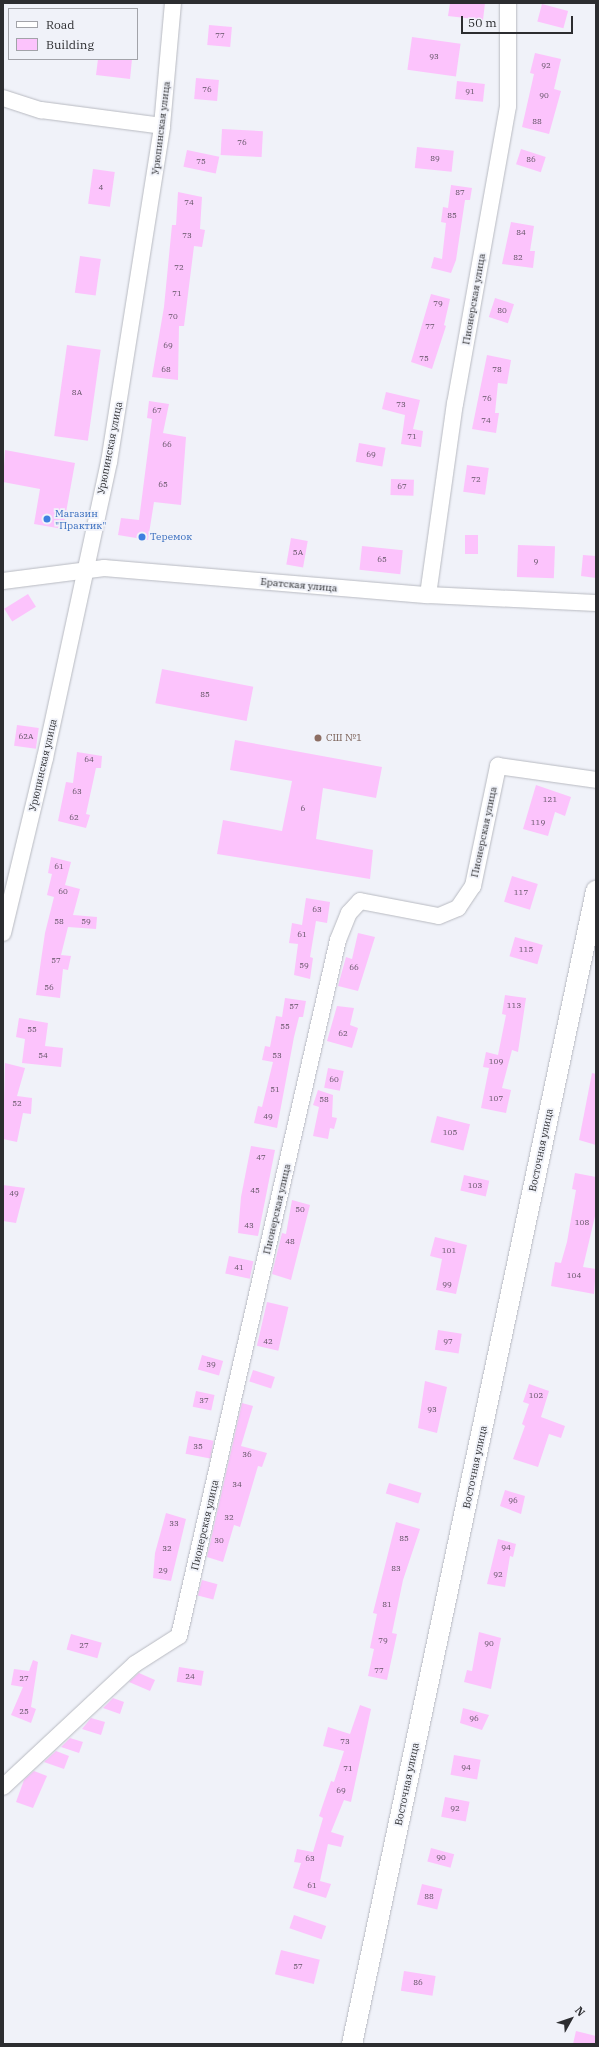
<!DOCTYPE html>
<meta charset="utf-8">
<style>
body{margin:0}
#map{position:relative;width:599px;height:2047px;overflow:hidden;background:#f0f2f9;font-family:"IBM Plex Serif",serif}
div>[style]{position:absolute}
.building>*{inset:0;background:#fcc3fc;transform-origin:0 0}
.roads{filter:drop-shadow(0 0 1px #b8bac1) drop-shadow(0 0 1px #b8bac1)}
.minor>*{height:16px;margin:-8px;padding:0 8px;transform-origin:8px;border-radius:8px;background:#fff}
.tertiary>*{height:20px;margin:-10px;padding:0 10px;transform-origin:10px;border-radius:10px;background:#fff}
.dots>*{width:11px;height:11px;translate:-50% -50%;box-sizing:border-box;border:2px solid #f0f2f9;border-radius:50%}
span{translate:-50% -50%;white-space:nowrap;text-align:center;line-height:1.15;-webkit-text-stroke:3.5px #f0f2f9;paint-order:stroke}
.number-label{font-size:8px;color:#605263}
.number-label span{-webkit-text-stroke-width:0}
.street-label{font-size:10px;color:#2c2d30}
.shop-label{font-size:10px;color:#366cbe}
.left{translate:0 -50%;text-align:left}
.education-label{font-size:10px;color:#785e54}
.frame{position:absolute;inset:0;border:4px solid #2c2d30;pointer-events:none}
.legend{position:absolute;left:8px;top:8px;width:130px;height:52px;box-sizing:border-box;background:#f0f2f9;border:1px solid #a2a3a9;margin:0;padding:5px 7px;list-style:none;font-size:12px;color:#2c2d30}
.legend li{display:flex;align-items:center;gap:8px;height:20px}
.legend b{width:20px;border:1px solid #a2a3a9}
.north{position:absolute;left:551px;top:1999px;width:40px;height:40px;-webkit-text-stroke:3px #f0f2f9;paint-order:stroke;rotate:50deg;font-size:11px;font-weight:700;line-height:16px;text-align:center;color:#2c2d30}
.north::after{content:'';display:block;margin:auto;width:14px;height:18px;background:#2c2d30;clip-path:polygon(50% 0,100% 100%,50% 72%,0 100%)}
.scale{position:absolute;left:461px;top:16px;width:112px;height:18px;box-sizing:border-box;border:2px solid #2c2d30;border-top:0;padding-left:5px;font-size:12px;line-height:14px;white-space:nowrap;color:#2c2d30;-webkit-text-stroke:3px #f0f2f9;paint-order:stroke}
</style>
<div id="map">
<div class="building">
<i style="clip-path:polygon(450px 3px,485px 3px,483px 20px,448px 16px)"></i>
<i style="left:542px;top:4px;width:27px;height:18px;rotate:15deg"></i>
<i style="left:209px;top:25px;width:23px;height:20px;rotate:5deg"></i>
<i style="left:412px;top:37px;width:49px;height:33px;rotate:8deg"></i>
<i style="clip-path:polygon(535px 53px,561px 59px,554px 89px,561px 91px,549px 134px,522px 127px,534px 74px,530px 73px)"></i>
<i style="clip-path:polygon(98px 59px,132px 59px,130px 79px,96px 75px)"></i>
<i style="left:196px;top:78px;width:23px;height:21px;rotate:5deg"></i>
<i style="left:457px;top:81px;width:28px;height:18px;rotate:6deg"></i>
<i style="left:222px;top:129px;width:41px;height:26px;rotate:3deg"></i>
<i style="left:417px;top:147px;width:37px;height:21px;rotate:6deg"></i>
<i style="left:521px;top:149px;width:26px;height:16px;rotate:18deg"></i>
<i style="left:187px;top:150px;width:33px;height:17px;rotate:12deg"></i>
<i style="left:93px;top:169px;width:22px;height:35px;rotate:8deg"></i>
<i style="clip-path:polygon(451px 185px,472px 188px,470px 200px,465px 200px,456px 260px,451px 273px,431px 268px,434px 257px,442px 259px,446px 223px,441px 222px,443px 207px,448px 208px)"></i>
<i style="clip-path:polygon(178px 192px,202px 197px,200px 229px,205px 230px,202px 247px,194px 246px,184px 326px,179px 326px,178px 380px,152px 377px,164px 307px,172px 225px,176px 225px)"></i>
<i style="clip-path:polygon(511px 222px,534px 226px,530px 251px,535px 251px,533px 268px,502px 264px)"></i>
<i style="left:80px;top:256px;width:21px;height:37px;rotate:8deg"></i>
<i style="clip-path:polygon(431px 294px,450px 299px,444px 325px,446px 326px,432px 369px,411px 362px)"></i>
<i style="left:495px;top:298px;width:20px;height:20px;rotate:18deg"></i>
<i style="left:67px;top:345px;width:34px;height:92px;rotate:8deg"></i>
<i style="clip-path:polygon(487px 355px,511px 360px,507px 384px,498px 383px,495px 413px,499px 413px,496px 433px,472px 429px)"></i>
<i style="clip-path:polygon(386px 392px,420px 400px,413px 429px,423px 431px,421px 447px,401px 444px,405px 415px,382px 409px)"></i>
<i style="clip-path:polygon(149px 401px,169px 404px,163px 433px,186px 437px,181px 505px,154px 502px,148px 540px,118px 535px,121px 518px,139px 520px,152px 419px,147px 418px)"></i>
<i style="left:359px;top:443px;width:27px;height:19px;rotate:10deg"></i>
<i style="clip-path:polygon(5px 450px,75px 463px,63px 529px,34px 524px,40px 489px,3px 482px)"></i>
<i style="left:467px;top:465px;width:22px;height:27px;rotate:8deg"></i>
<i style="left:391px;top:479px;width:23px;height:16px;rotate:2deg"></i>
<i style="left:465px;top:535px;width:13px;height:19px"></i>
<i style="left:291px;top:538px;width:17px;height:27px;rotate:10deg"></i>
<i style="left:518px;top:545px;width:37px;height:32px;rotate:2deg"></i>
<i style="left:362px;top:546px;width:41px;height:24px;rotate:6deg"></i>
<i style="clip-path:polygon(583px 555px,596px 556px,596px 578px,581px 576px)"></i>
<i style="left:28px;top:594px;width:15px;height:28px;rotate:58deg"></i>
<i style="left:162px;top:669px;width:93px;height:35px;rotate:11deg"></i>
<i style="left:17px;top:725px;width:22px;height:21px;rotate:8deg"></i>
<i style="clip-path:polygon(235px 740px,382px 767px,376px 798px,323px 788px,316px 839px,373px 850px,370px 879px,217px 854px,223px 820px,282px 831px,292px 781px,230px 770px)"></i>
<i style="clip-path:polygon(77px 752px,102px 756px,101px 768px,96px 768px,86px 814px,90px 815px,86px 828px,58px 821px,66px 782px,73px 783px)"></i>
<i style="clip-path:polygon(536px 785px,571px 797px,565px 816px,555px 812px,548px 836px,523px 829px)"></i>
<i style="clip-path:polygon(51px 857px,71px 862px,65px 885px,80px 889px,73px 915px,97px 917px,96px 929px,68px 927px,61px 955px,71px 956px,68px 970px,63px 969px,60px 998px,36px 995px,45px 933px,54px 897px,47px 895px,52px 874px,48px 873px)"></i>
<i style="left:512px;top:876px;width:27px;height:27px;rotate:17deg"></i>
<i style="clip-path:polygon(306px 898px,330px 902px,327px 923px,316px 921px,310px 957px,313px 958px,310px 979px,294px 975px,298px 944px,289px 943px,292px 923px,302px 925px)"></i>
<i style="clip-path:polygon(358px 933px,375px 937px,358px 991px,338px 986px,346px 957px,352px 959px)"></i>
<i style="left:515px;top:937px;width:29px;height:20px;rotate:16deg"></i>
<i style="clip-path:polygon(505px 995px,526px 998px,518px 1052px,512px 1050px,502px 1088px,511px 1090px,506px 1113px,481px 1108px,489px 1068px,483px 1067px,486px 1052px,498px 1055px,506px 1015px,502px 1014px)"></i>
<i style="clip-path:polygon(285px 998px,306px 1001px,303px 1017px,299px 1017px,294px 1037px,277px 1128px,254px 1123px,258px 1106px,262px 1107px,273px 1062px,262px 1060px,265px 1046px,270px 1047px,276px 1016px,282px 1017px)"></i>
<i style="clip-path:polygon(337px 1006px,354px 1008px,350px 1025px,358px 1028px,352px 1048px,327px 1041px)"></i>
<i style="clip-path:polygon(19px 1018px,48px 1023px,45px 1046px,63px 1048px,61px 1067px,22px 1063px,25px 1039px,16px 1037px)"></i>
<i style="clip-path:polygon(5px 1063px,25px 1068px,17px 1096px,32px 1098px,31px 1114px,23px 1113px,17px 1142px,3px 1139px)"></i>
<i style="left:328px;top:1068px;width:16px;height:20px;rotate:11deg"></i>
<i style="clip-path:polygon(592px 1073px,596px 1074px,596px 1145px,579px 1140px)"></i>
<i style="clip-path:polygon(318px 1090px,333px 1095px,332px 1117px,337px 1118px,334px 1129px,330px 1128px,328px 1139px,313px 1136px,319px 1107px,313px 1105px)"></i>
<i style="left:437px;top:1116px;width:34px;height:27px;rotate:14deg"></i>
<i style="clip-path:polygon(251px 1146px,275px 1150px,258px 1236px,238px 1233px,241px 1197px)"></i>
<i style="clip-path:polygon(575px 1173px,596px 1177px,596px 1212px,583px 1267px,596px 1269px,594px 1294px,551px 1286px,555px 1262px,561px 1263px,567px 1242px,576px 1190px,572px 1189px)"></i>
<i style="left:464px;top:1175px;width:26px;height:16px;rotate:13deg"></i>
<i style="clip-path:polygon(3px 1185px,25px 1188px,16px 1223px,3px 1221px)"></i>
<i style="clip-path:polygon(292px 1200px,310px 1205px,291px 1280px,272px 1274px,282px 1233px,286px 1234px)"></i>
<i style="clip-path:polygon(435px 1237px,467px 1245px,456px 1294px,436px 1290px,442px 1259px,430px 1256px)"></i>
<i style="left:229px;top:1256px;width:25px;height:18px;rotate:12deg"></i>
<i style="left:267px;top:1302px;width:22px;height:45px;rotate:13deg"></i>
<i style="left:438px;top:1330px;width:24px;height:20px;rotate:9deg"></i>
<i style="left:202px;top:1355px;width:22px;height:15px;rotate:16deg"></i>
<i style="left:253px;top:1370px;width:23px;height:12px;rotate:18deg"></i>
<i style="clip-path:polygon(425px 1381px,447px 1387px,437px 1433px,418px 1428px)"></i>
<i style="clip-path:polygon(529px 1384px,549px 1391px,541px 1417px,565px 1426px,561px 1438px,549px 1434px,538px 1467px,513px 1459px,525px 1426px,522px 1424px,529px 1404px,523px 1402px)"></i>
<i style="left:196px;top:1391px;width:19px;height:16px;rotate:12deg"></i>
<i style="clip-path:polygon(242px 1403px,253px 1406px,241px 1446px,267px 1453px,262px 1467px,258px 1466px,240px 1527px,234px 1525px,223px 1562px,207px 1557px)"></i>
<i style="left:189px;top:1436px;width:25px;height:18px;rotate:11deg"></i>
<i style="left:389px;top:1483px;width:34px;height:11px;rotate:17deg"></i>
<i style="clip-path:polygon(505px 1490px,525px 1496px,521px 1514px,500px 1506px)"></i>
<i style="clip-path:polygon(166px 1513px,186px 1519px,171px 1581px,153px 1578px,155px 1553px)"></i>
<i style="clip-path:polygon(396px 1522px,420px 1529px,403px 1580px,392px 1633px,397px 1634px,387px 1680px,368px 1676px,374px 1649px,370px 1648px,377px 1614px,373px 1613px)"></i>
<i style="clip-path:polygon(498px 1539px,516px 1544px,513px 1557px,510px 1556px,505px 1587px,487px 1584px)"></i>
<i style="left:202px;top:1580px;width:16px;height:16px;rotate:15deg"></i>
<i style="clip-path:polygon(479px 1632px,501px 1638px,491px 1689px,464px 1682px,467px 1670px,472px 1671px)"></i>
<i style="left:71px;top:1634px;width:32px;height:16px;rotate:16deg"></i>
<i style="clip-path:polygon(33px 1660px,38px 1662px,31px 1707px,36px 1709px,31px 1723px,11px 1715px,23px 1687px,11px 1685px,14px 1669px,29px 1671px)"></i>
<i style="left:179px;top:1667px;width:25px;height:15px;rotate:9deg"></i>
<i style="clip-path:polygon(139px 1673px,155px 1680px,150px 1691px,129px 1682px)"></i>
<i style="clip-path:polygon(113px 1698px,124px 1702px,120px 1714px,103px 1708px)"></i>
<i style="clip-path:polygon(360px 1705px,371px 1709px,351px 1802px,344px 1800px,331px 1832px,344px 1836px,341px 1847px,328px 1844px,320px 1881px,331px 1884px,326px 1898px,293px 1888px,301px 1863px,294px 1862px,297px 1849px,313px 1852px,323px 1818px,319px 1816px,331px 1781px,334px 1782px,344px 1751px,323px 1746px,328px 1727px,350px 1734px)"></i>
<i style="clip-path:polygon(463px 1708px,489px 1715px,482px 1730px,460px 1723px)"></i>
<i style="clip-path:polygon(91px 1718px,105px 1722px,101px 1735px,82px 1729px)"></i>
<i style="clip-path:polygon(70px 1738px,83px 1742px,79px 1753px,61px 1747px)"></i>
<i style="clip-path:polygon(56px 1751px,69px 1756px,64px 1769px,44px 1762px)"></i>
<i style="left:454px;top:1755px;width:27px;height:20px;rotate:10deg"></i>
<i style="clip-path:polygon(34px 1771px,47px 1776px,33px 1808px,16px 1802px,24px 1780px)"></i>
<i style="left:445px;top:1797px;width:25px;height:20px;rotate:11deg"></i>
<i style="left:431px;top:1848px;width:24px;height:14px;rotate:15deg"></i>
<i style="left:422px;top:1884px;width:21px;height:21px;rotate:14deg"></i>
<i style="left:294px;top:1915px;width:34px;height:14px;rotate:19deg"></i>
<i style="left:281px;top:1950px;width:40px;height:25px;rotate:14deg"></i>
<i style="left:404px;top:1971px;width:32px;height:20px;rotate:9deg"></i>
<i style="clip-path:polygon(576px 2031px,596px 2036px,596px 2044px,573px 2044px)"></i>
</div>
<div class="roads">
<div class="minor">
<i style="left:3px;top:98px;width:40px;rotate:18deg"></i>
<i style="left:41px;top:110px;width:122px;rotate:7.5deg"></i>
<i style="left:3px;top:581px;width:102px;rotate:-7.3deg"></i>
<i style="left:104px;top:568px;width:325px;rotate:4.8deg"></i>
<i style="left:428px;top:595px;width:168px;rotate:2.7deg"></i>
<i style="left:428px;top:595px;width:193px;rotate:-82deg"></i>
<i style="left:455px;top:404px;width:303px;rotate:-79.9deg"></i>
<i style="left:508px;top:106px;width:103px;rotate:-90deg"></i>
<i style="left:3px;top:933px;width:180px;rotate:-76.5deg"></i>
<i style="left:45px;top:758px;width:303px;rotate:-77.8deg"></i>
<i style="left:109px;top:462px;width:340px;rotate:-81deg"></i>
<i style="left:162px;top:126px;width:123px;rotate:-84.9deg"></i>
<i style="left:3px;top:1787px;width:180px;rotate:-43deg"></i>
<i style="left:135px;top:1664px;width:52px;rotate:-32.5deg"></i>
<i style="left:179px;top:1636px;width:714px;rotate:-77.13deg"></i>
<i style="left:338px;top:940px;width:29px;rotate:-68deg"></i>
<i style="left:349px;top:913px;width:16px;rotate:-47deg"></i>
<i style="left:360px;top:901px;width:80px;rotate:10.8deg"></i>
<i style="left:439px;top:916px;width:21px;rotate:-23deg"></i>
<i style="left:458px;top:908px;width:27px;rotate:-56deg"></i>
<i style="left:473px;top:886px;width:123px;rotate:-78.2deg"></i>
<i style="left:498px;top:766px;width:99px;rotate:8.1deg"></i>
</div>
<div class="tertiary">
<i style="left:352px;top:2044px;width:1179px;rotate:-78.05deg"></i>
</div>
</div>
<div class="dots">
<i style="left:47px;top:519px;background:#3f7fe0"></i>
<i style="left:142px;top:537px;background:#3f7fe0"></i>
<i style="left:318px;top:738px;background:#8d6e63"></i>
</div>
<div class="number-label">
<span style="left:220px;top:36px">77</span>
<span style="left:434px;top:57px">93</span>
<span style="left:546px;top:66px">92</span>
<span style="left:207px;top:90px">76</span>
<span style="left:470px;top:92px">91</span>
<span style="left:544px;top:96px">90</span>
<span style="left:537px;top:122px">88</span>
<span style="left:242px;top:143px">76</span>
<span style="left:435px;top:159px">89</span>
<span style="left:531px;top:160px">86</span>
<span style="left:201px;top:162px">75</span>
<span style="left:101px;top:188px">4</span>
<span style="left:460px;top:193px">87</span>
<span style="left:189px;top:203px">74</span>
<span style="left:452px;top:216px">85</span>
<span style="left:521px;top:233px">84</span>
<span style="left:187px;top:236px">73</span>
<span style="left:518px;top:258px">82</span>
<span style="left:179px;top:268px">72</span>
<span style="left:177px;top:294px">71</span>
<span style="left:438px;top:304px">79</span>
<span style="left:502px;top:311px">80</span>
<span style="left:173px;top:317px">70</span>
<span style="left:430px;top:327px">77</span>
<span style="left:168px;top:346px">69</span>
<span style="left:424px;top:359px">75</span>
<span style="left:166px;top:370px">68</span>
<span style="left:497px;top:370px">78</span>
<span style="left:77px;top:393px">8А</span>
<span style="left:487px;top:399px">76</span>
<span style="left:401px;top:405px">73</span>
<span style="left:157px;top:411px">67</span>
<span style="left:486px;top:421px">74</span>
<span style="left:412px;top:437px">71</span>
<span style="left:167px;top:445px">66</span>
<span style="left:371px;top:455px">69</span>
<span style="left:476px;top:480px">72</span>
<span style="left:163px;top:485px">65</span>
<span style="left:402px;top:487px">67</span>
<span style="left:298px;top:553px">5А</span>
<span style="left:382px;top:560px">65</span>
<span style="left:536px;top:562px">9</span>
<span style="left:205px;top:695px">85</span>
<span style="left:26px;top:737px">62А</span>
<span style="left:89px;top:760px">64</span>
<span style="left:77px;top:792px">63</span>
<span style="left:550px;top:800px">121</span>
<span style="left:303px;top:809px">6</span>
<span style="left:74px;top:818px">62</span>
<span style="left:538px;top:823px">119</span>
<span style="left:59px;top:867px">61</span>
<span style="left:63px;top:892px">60</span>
<span style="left:521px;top:893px">117</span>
<span style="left:317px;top:910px">63</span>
<span style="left:59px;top:922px">58</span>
<span style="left:86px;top:922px">59</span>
<span style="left:302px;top:935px">61</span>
<span style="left:526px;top:950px">115</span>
<span style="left:56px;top:961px">57</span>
<span style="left:304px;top:966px">59</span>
<span style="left:354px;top:968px">66</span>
<span style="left:49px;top:988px">56</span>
<span style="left:514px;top:1006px">113</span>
<span style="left:294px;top:1007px">57</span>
<span style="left:285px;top:1027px">55</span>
<span style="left:32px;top:1030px">55</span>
<span style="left:343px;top:1034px">62</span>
<span style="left:43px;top:1056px">54</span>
<span style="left:277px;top:1056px">53</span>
<span style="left:496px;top:1062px">109</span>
<span style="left:334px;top:1080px">60</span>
<span style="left:275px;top:1090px">51</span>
<span style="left:496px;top:1099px">107</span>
<span style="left:324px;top:1100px">58</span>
<span style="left:17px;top:1104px">52</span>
<span style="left:268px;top:1117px">49</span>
<span style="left:450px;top:1133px">105</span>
<span style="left:261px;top:1158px">47</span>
<span style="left:475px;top:1186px">103</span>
<span style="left:255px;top:1191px">45</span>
<span style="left:14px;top:1194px">49</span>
<span style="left:300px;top:1210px">50</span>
<span style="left:582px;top:1223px">108</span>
<span style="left:249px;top:1226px">43</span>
<span style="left:290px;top:1242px">48</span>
<span style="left:449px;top:1251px">101</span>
<span style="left:239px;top:1268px">41</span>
<span style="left:574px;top:1276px">104</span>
<span style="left:447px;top:1285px">99</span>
<span style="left:268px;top:1342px">42</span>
<span style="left:448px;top:1342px">97</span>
<span style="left:211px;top:1365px">39</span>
<span style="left:536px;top:1396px">102</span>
<span style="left:204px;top:1401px">37</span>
<span style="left:432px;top:1410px">93</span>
<span style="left:198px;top:1447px">35</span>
<span style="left:247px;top:1455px">36</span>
<span style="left:237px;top:1485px">34</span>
<span style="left:513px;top:1501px">96</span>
<span style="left:229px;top:1518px">32</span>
<span style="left:174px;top:1524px">33</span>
<span style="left:404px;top:1539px">85</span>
<span style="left:219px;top:1541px">30</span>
<span style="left:506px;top:1548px">94</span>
<span style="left:167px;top:1549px">32</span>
<span style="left:396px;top:1569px">83</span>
<span style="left:163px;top:1571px">29</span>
<span style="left:498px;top:1575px">92</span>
<span style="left:387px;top:1605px">81</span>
<span style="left:383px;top:1641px">79</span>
<span style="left:489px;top:1644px">90</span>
<span style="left:84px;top:1646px">27</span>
<span style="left:379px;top:1671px">77</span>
<span style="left:190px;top:1677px">24</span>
<span style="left:24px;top:1679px">27</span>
<span style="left:24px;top:1712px">25</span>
<span style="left:474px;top:1719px">96</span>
<span style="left:345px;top:1742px">73</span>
<span style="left:466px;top:1768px">94</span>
<span style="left:348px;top:1769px">71</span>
<span style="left:341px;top:1791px">69</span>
<span style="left:455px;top:1809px">92</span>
<span style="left:441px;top:1858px">90</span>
<span style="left:310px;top:1859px">63</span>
<span style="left:312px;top:1886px">61</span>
<span style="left:429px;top:1897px">88</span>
<span style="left:298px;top:1967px">57</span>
<span style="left:418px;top:1983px">86</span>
</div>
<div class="street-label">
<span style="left:161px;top:128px;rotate:-83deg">Урюпинская улица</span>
<span style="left:474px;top:299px;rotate:-80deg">Пионерская улица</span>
<span style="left:110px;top:448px;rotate:-79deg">Урюпинская улица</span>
<span style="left:299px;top:585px;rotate:5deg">Братская улица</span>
<span style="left:43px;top:765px;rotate:-77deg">Урюпинская улица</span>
<span style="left:484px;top:832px;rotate:-78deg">Пионерская улица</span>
<span style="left:541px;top:1150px;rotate:-78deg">Восточная улица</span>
<span style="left:277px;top:1209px;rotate:-77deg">Пионерская улица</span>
<span style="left:475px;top:1467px;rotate:-78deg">Восточная улица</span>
<span style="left:205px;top:1525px;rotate:-77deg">Пионерская улица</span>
<span style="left:407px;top:1784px;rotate:-78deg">Восточная улица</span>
</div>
<div class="shop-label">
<span class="left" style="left:55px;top:519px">Магазин<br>"Практик"</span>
<span class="left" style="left:150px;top:537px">Теремок</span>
</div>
<div class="education-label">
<span class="left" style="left:326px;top:738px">СШ №1</span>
</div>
<div class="frame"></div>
<ul class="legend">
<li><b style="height:5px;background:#fff"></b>Road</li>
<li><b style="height:11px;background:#fcc3fc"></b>Building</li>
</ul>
<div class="north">N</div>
<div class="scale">50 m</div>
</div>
